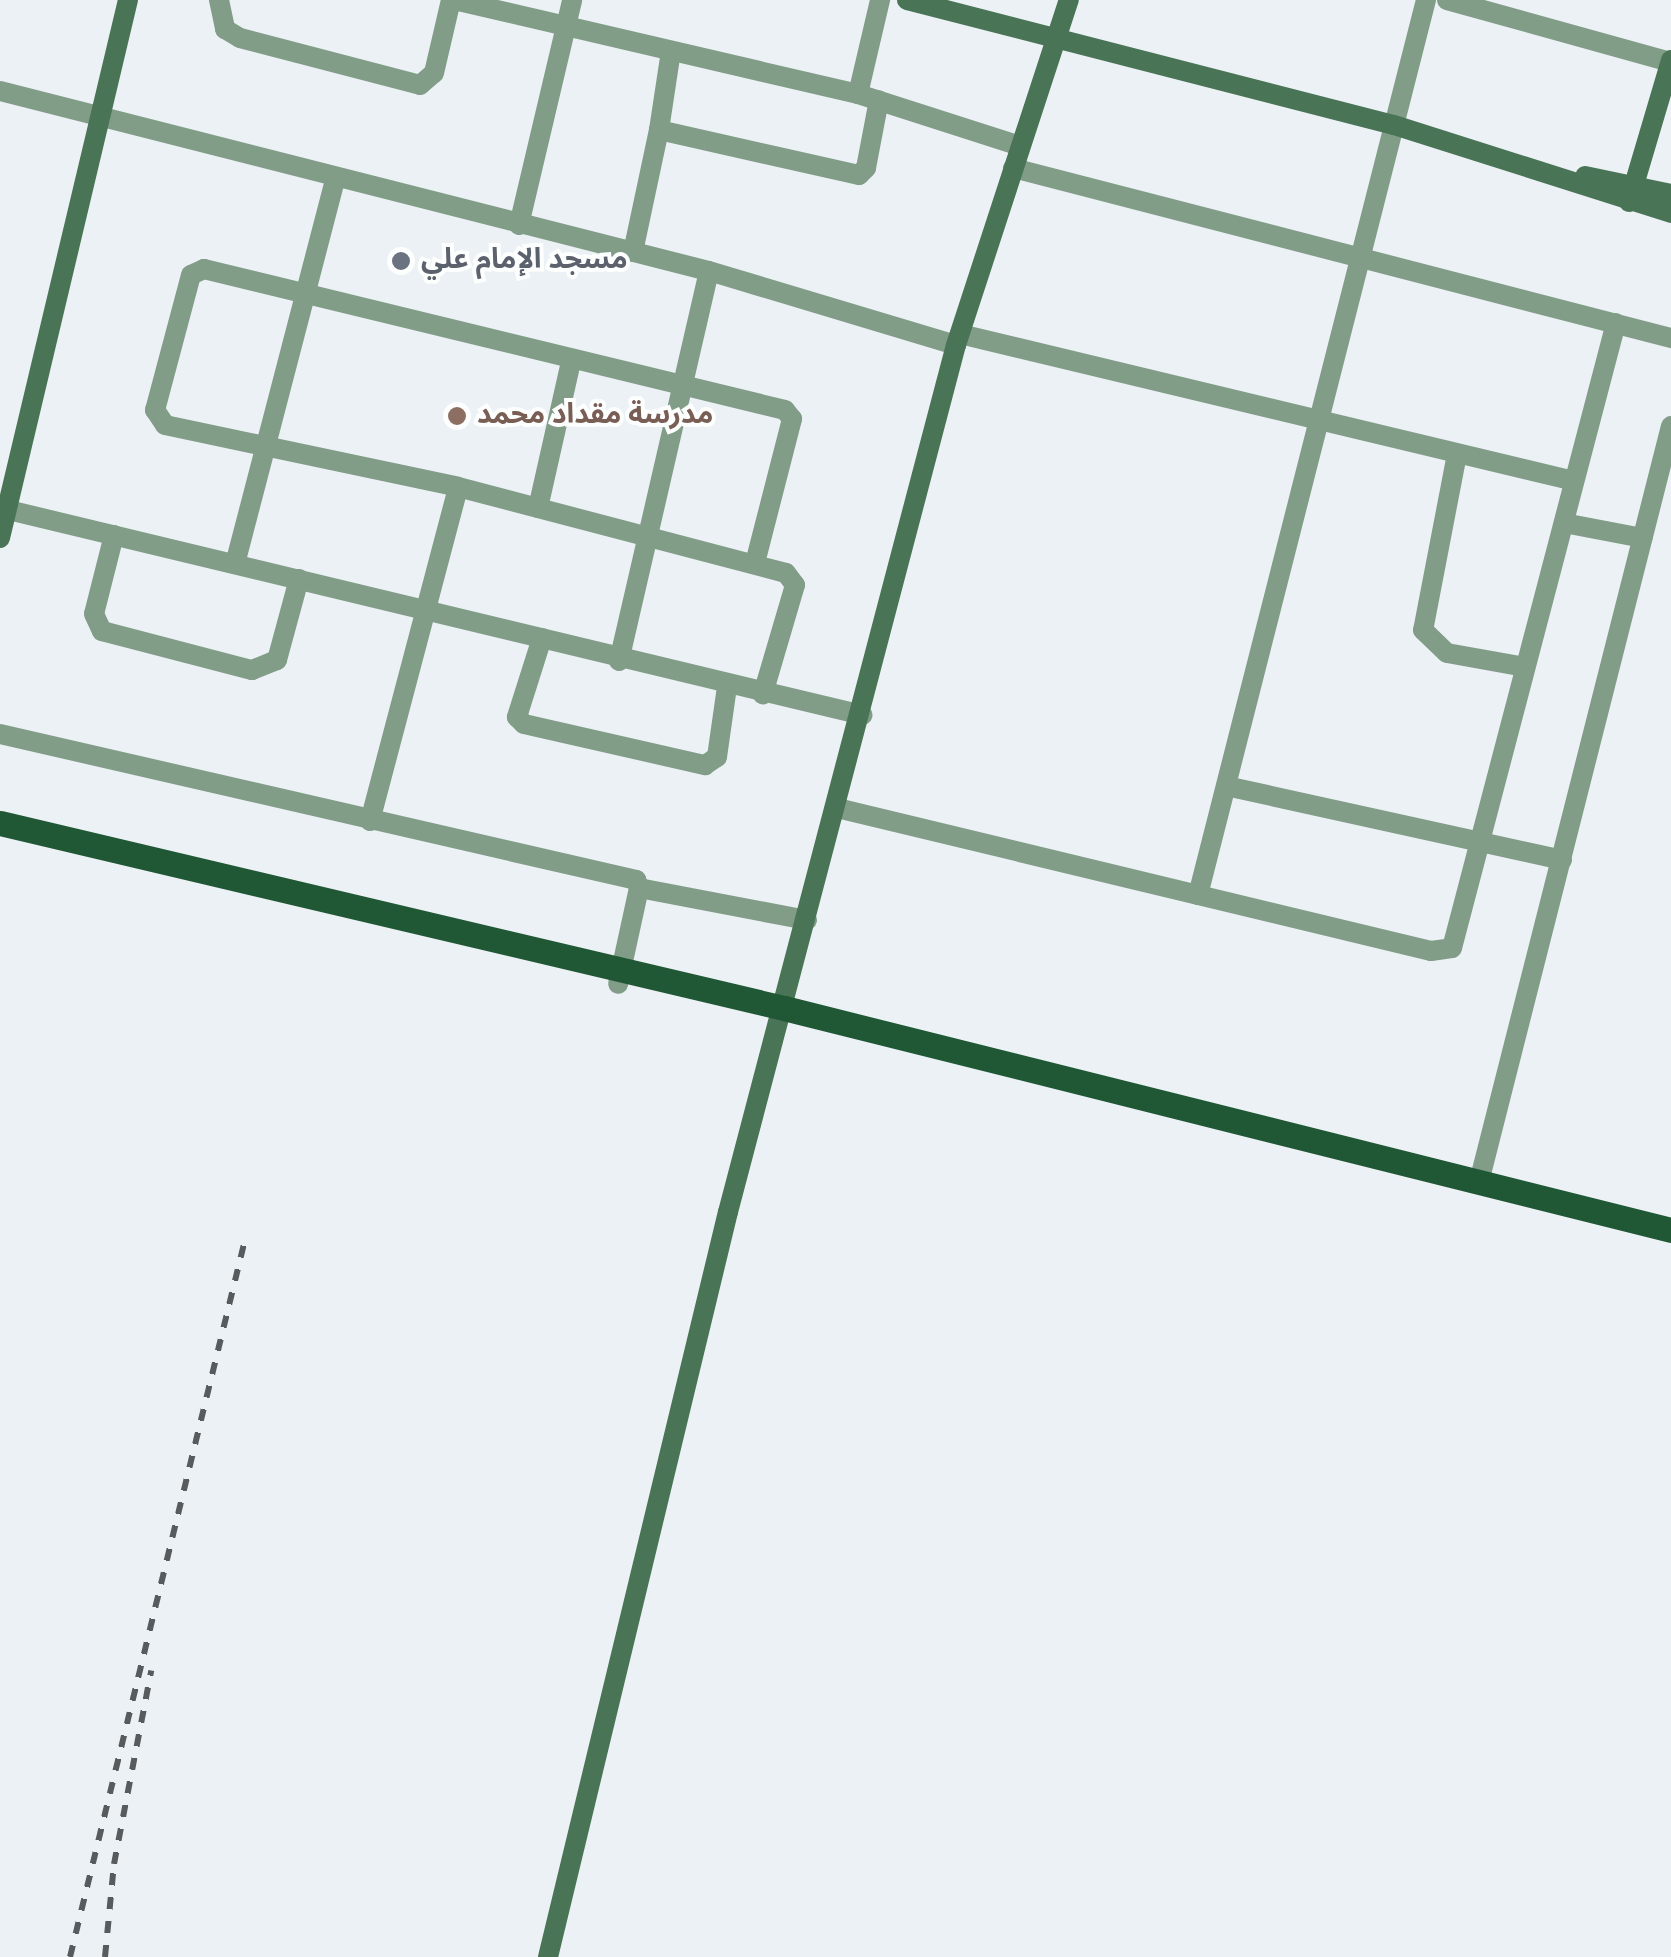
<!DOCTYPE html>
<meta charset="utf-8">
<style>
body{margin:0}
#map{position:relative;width:1671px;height:1957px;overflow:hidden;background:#ecf1f5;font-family:Overpass,"Noto Sans Arabic",sans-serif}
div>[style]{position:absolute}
.street>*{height:20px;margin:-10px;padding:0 10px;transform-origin:10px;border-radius:10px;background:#819d88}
.secondary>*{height:20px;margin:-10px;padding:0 10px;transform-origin:10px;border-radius:10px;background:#4a7456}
.primary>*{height:25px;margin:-12.5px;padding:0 12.5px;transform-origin:12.5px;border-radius:12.5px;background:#205734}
.rail>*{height:6px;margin-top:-3px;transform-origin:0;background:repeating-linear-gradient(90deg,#585b5d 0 12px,transparent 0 24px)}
.dots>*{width:28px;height:28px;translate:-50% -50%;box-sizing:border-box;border:5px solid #fdfefe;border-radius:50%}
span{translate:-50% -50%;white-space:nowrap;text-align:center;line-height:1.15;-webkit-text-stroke:8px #fdfefe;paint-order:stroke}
.worship-label{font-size:28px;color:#5b616d;font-weight:700}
.left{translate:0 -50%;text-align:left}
.education-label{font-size:28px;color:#785e54;font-weight:700}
</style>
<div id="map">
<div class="street">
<i style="left:219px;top:0;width:30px;rotate:78deg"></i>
<i style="left:225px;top:29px;width:17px;rotate:31deg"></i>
<i style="left:240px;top:38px;width:186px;rotate:14.6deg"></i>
<i style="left:420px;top:85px;width:18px;rotate:-41deg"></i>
<i style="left:434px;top:73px;width:75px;rotate:-76.9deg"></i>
<i style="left:454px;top:0;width:415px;rotate:13.1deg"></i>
<i style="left:858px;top:94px;width:170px;rotate:17.8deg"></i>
<i style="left:1447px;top:0;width:232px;rotate:15.5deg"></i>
<i style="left:0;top:91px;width:731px;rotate:14.25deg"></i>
<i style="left:709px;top:271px;width:258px;rotate:16.7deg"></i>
<i style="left:858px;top:94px;width:97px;rotate:-76.8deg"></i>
<i style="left:659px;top:130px;width:80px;rotate:-81.4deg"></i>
<i style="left:1013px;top:168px;width:680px;rotate:14.49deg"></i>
<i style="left:519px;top:225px;width:231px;rotate:-76.7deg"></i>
<i style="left:633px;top:252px;width:125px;rotate:-78deg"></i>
<i style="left:659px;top:130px;width:205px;rotate:12.7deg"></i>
<i style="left:859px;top:175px;width:10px;rotate:-45deg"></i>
<i style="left:866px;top:168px;width:69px;rotate:-79.2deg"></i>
<i style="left:960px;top:334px;width:631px;rotate:13.46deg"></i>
<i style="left:1457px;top:454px;width:179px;rotate:100.9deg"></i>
<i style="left:1423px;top:630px;width:33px;rotate:44deg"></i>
<i style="left:1447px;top:653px;width:79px;rotate:10.2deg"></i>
<i style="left:0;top:508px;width:887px;rotate:13.5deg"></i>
<i style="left:538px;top:508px;width:151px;rotate:-77.3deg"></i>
<i style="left:1564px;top:523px;width:80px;rotate:10.8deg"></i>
<i style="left:114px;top:535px;width:81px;rotate:104.2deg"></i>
<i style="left:94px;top:614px;width:19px;rotate:65deg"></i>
<i style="left:102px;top:631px;width:155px;rotate:14.6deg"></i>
<i style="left:252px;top:670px;width:27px;rotate:-22deg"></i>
<i style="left:277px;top:660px;width:84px;rotate:-74.8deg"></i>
<i style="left:755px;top:563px;width:149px;rotate:-75.6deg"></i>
<i style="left:792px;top:419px;width:11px;rotate:-128deg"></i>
<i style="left:785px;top:410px;width:598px;rotate:-166.36deg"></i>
<i style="left:204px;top:269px;width:14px;rotate:155deg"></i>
<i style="left:191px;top:275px;width:140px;rotate:104.9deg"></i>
<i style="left:155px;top:410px;width:18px;rotate:56deg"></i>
<i style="left:165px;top:425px;width:299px;rotate:11.9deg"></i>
<i style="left:458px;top:487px;width:339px;rotate:14.7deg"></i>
<i style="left:786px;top:573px;width:15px;rotate:53deg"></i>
<i style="left:795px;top:585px;width:114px;rotate:106.4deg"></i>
<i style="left:235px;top:564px;width:398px;rotate:-75.4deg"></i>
<i style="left:542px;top:638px;width:83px;rotate:107.6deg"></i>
<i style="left:517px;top:717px;width:10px;rotate:45deg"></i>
<i style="left:524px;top:724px;width:186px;rotate:12.8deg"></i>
<i style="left:705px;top:765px;width:14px;rotate:-34deg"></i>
<i style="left:717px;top:757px;width:71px;rotate:-81.9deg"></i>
<i style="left:619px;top:661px;width:400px;rotate:-77deg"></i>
<i style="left:0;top:734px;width:653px;rotate:12.93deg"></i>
<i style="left:636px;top:880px;width:9px;rotate:69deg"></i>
<i style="left:639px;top:888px;width:98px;rotate:102.3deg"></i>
<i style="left:1226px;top:786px;width:344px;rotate:12.4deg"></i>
<i style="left:837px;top:808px;width:611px;rotate:13.54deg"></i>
<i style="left:1431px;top:951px;width:21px;rotate:-8deg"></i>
<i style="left:1452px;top:948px;width:646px;rotate:-75.3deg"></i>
<i style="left:370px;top:821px;width:345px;rotate:-75.2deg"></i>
<i style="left:639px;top:888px;width:171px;rotate:10.8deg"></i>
<i style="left:1198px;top:895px;width:924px;rotate:-75.71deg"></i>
<i style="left:1479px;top:1182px;width:780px;rotate:-75.75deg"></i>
</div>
<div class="secondary">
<i style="left:907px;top:0;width:503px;rotate:14.4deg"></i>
<i style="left:1394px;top:125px;width:291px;rotate:17.6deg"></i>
<i style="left:1585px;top:176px;width:88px;rotate:11.8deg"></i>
<i style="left:1629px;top:202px;width:148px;rotate:-73.5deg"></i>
<i style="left:0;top:538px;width:553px;rotate:-76.62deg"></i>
<i style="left:548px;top:1957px;width:766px;rotate:-76.42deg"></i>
<i style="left:728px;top:1212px;width:896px;rotate:-75.27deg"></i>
<i style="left:956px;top:345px;width:363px;rotate:-71.9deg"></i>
</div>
<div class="primary">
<i style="left:0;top:823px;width:806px;rotate:13.28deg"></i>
<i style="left:784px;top:1008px;width:914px;rotate:14.05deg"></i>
</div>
<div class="rail">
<i style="left:70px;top:1957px;width:734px;rotate:-76.29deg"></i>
<i style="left:105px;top:1957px;width:93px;rotate:-84.5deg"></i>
<i style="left:114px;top:1864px;width:197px;rotate:-79.1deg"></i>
</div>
<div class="dots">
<i style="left:401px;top:261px;background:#6b7280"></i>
<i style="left:457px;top:416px;background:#8d6e63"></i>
</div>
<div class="worship-label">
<span class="left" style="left:421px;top:261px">مسجد الإمام علي</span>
</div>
<div class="education-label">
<span class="left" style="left:477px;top:416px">مدرسة مقداد محمد</span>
</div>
</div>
